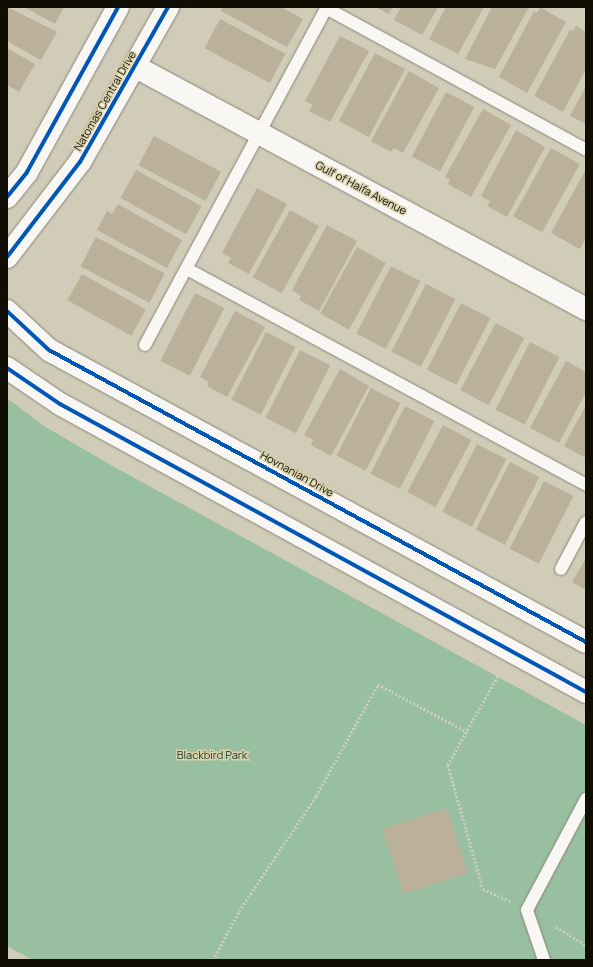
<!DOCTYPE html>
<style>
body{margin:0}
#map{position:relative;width:593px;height:967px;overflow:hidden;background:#d0ccb8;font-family:Manrope,sans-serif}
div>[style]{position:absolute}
.green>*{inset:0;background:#98bf9f}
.building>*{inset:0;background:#bbb099;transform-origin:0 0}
.path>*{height:2.5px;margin-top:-1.25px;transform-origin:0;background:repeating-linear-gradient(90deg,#cdccc6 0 2px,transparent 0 4px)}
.roads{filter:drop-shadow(0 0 1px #8a8677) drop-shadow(0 0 1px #8a8677)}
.service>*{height:12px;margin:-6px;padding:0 6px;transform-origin:6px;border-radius:6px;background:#f8f7f4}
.minor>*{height:22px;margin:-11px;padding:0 11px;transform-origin:11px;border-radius:11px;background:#f8f7f4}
.cycleway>*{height:4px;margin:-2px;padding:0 2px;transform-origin:2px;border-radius:2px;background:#0057b8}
span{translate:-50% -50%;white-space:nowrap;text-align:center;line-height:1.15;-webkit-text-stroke:3px #dad3ad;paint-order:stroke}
.street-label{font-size:11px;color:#100d02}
.park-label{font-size:11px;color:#113624}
.frame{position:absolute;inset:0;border:8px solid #100d02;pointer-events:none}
</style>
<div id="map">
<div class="green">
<i style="clip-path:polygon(7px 398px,44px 426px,109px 464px,586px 725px,586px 960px,33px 960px,7px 946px)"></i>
</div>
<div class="building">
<i style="clip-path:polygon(7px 7px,57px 32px,41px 60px,7px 41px)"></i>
<i style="clip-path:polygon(24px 7px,64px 7px,55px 24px)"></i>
<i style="clip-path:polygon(223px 7px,281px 7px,303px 19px,287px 47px,221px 11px)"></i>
<i style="clip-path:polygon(375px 7px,393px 7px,389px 14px)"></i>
<i style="clip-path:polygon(401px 7px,438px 7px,422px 35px,394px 20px)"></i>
<i style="clip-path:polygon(446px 7px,484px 7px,458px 54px,429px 39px)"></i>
<i style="clip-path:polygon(492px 7px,529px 7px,495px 69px,465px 59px)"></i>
<i style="clip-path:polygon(540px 7px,566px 22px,527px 93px,499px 77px,534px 11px,537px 13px)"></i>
<i style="left:220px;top:19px;width:74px;height:33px;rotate:28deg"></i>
<i style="clip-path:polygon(576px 26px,586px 32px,586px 69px,563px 112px,534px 96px,570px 30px,573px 31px)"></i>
<i style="clip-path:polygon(340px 36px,369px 51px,330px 122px,309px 111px,313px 105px,305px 101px)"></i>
<i style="clip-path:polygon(7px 48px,35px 64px,19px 92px,7px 85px)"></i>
<i style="left:375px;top:53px;width:34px;height:77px;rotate:28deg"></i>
<i style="clip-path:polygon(409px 71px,439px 88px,403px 153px,394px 148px,391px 152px,371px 141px)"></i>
<i style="clip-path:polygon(586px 86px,586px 124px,570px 116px)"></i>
<i style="left:446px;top:92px;width:32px;height:73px;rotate:28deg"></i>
<i style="clip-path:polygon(483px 109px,511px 125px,471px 197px,448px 184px,450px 180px,445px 177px)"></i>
<i style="clip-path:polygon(516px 130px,545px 147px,507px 217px,487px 206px,490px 201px,481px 196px)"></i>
<i style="left:154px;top:136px;width:76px;height:33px;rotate:28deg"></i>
<i style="left:551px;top:148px;width:33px;height:78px;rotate:29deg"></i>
<i style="clip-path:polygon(586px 169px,586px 238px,580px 249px,551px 233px)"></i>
<i style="left:136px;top:170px;width:75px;height:32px;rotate:29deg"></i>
<i style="clip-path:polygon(257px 188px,287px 204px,249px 274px,228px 263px,231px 258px,222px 253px)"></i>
<i style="clip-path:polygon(118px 204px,182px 240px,167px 268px,97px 230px,107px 211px,112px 214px)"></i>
<i style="left:290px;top:210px;width:33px;height:77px;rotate:29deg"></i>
<i style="clip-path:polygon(327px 225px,357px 241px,319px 311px,299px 300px,301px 296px,292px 290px)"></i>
<i style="left:96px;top:237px;width:78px;height:33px;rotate:28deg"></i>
<i style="left:357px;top:247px;width:33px;height:76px;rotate:29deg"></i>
<i style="left:391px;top:266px;width:33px;height:76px;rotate:27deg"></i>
<i style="left:82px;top:274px;width:73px;height:30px;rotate:29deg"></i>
<i style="left:426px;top:284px;width:33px;height:76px;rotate:27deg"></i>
<i style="left:195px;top:293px;width:33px;height:76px;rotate:27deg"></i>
<i style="left:461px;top:303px;width:33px;height:75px;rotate:27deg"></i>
<i style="clip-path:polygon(235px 311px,265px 327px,227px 397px,207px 386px,209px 382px,200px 377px)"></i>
<i style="left:496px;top:323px;width:32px;height:76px;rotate:28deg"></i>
<i style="left:266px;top:332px;width:33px;height:76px;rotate:27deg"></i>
<i style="left:530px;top:342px;width:33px;height:76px;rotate:27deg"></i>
<i style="left:300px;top:350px;width:34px;height:76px;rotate:27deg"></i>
<i style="clip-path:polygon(566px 361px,586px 372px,586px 392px,559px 443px,530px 428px)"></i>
<i style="clip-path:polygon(340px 369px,369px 386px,331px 456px,311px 445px,313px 440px,304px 435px)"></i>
<i style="left:371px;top:388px;width:33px;height:76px;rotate:27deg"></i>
<i style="clip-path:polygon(586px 405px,586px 458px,564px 446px)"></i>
<i style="left:405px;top:406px;width:33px;height:76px;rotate:27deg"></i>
<i style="left:443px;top:425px;width:32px;height:76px;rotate:28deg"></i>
<i style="left:477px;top:444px;width:33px;height:76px;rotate:27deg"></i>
<i style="left:510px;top:462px;width:33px;height:76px;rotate:27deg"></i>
<i style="left:544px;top:481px;width:33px;height:76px;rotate:27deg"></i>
<i style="clip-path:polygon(586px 558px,586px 590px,572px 582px)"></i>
<i style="left:447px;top:808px;width:68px;height:68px;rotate:72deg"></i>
</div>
<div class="path">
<i style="left:7px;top:106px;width:21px;rotate:39deg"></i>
<i style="left:39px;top:257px;width:22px;rotate:58deg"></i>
<i style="left:51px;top:276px;width:25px;rotate:26deg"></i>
<i style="left:500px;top:673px;width:106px;rotate:119.5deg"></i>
<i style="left:448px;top:765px;width:129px;rotate:74.2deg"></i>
<i style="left:483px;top:889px;width:30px;rotate:24deg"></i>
<i style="left:556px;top:927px;width:35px;rotate:31deg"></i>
<i style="left:7px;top:952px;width:17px;rotate:28deg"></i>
<i style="left:213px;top:960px;width:55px;rotate:-62deg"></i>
<i style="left:239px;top:911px;width:138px;rotate:-56.2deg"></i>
<i style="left:316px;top:796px;width:128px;rotate:-61deg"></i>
<i style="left:378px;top:684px;width:101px;rotate:28.3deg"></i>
</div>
<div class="roads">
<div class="service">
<i style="left:326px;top:8px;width:296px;rotate:28.6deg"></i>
<i style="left:187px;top:269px;width:454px;rotate:28.4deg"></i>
<i style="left:145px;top:345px;width:384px;rotate:-61.7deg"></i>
<i style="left:561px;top:569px;width:53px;rotate:-62deg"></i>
<i style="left:544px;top:960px;width:53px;rotate:-108.8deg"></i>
<i style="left:527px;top:910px;width:126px;rotate:-62deg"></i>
</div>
<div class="minor">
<i style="left:136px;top:67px;width:511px;rotate:28.27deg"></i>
<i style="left:7px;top:197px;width:32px;rotate:-51deg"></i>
<i style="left:27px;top:172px;width:188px;rotate:-61.1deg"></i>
<i style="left:7px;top:257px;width:120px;rotate:-52.5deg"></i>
<i style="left:80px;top:162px;width:178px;rotate:-60.4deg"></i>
<i style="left:7px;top:311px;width:57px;rotate:42.9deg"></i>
<i style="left:49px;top:350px;width:611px;rotate:28.54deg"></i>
<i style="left:7px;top:368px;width:64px;rotate:34.2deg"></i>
<i style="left:60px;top:404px;width:600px;rotate:28.7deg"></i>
</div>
</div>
<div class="cycleway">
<i style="left:7px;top:197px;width:32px;rotate:-51deg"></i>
<i style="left:27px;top:172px;width:188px;rotate:-61.1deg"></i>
<i style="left:7px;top:257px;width:120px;rotate:-52.5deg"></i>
<i style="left:80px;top:162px;width:178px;rotate:-60.4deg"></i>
<i style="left:7px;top:311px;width:57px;rotate:42.9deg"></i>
<i style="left:49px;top:350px;width:611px;rotate:28.54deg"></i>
<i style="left:7px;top:368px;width:64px;rotate:34.2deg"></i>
<i style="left:60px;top:404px;width:600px;rotate:28.7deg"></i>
</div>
<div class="street-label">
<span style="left:105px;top:101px;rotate:-60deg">Natomas Central Drive</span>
<span style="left:361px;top:188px;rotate:28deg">Gulf of Haifa Avenue</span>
<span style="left:297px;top:474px;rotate:29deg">Hovnanian Drive</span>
</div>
<div class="park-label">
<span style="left:212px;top:755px">Blackbird Park</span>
</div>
<div class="frame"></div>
</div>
